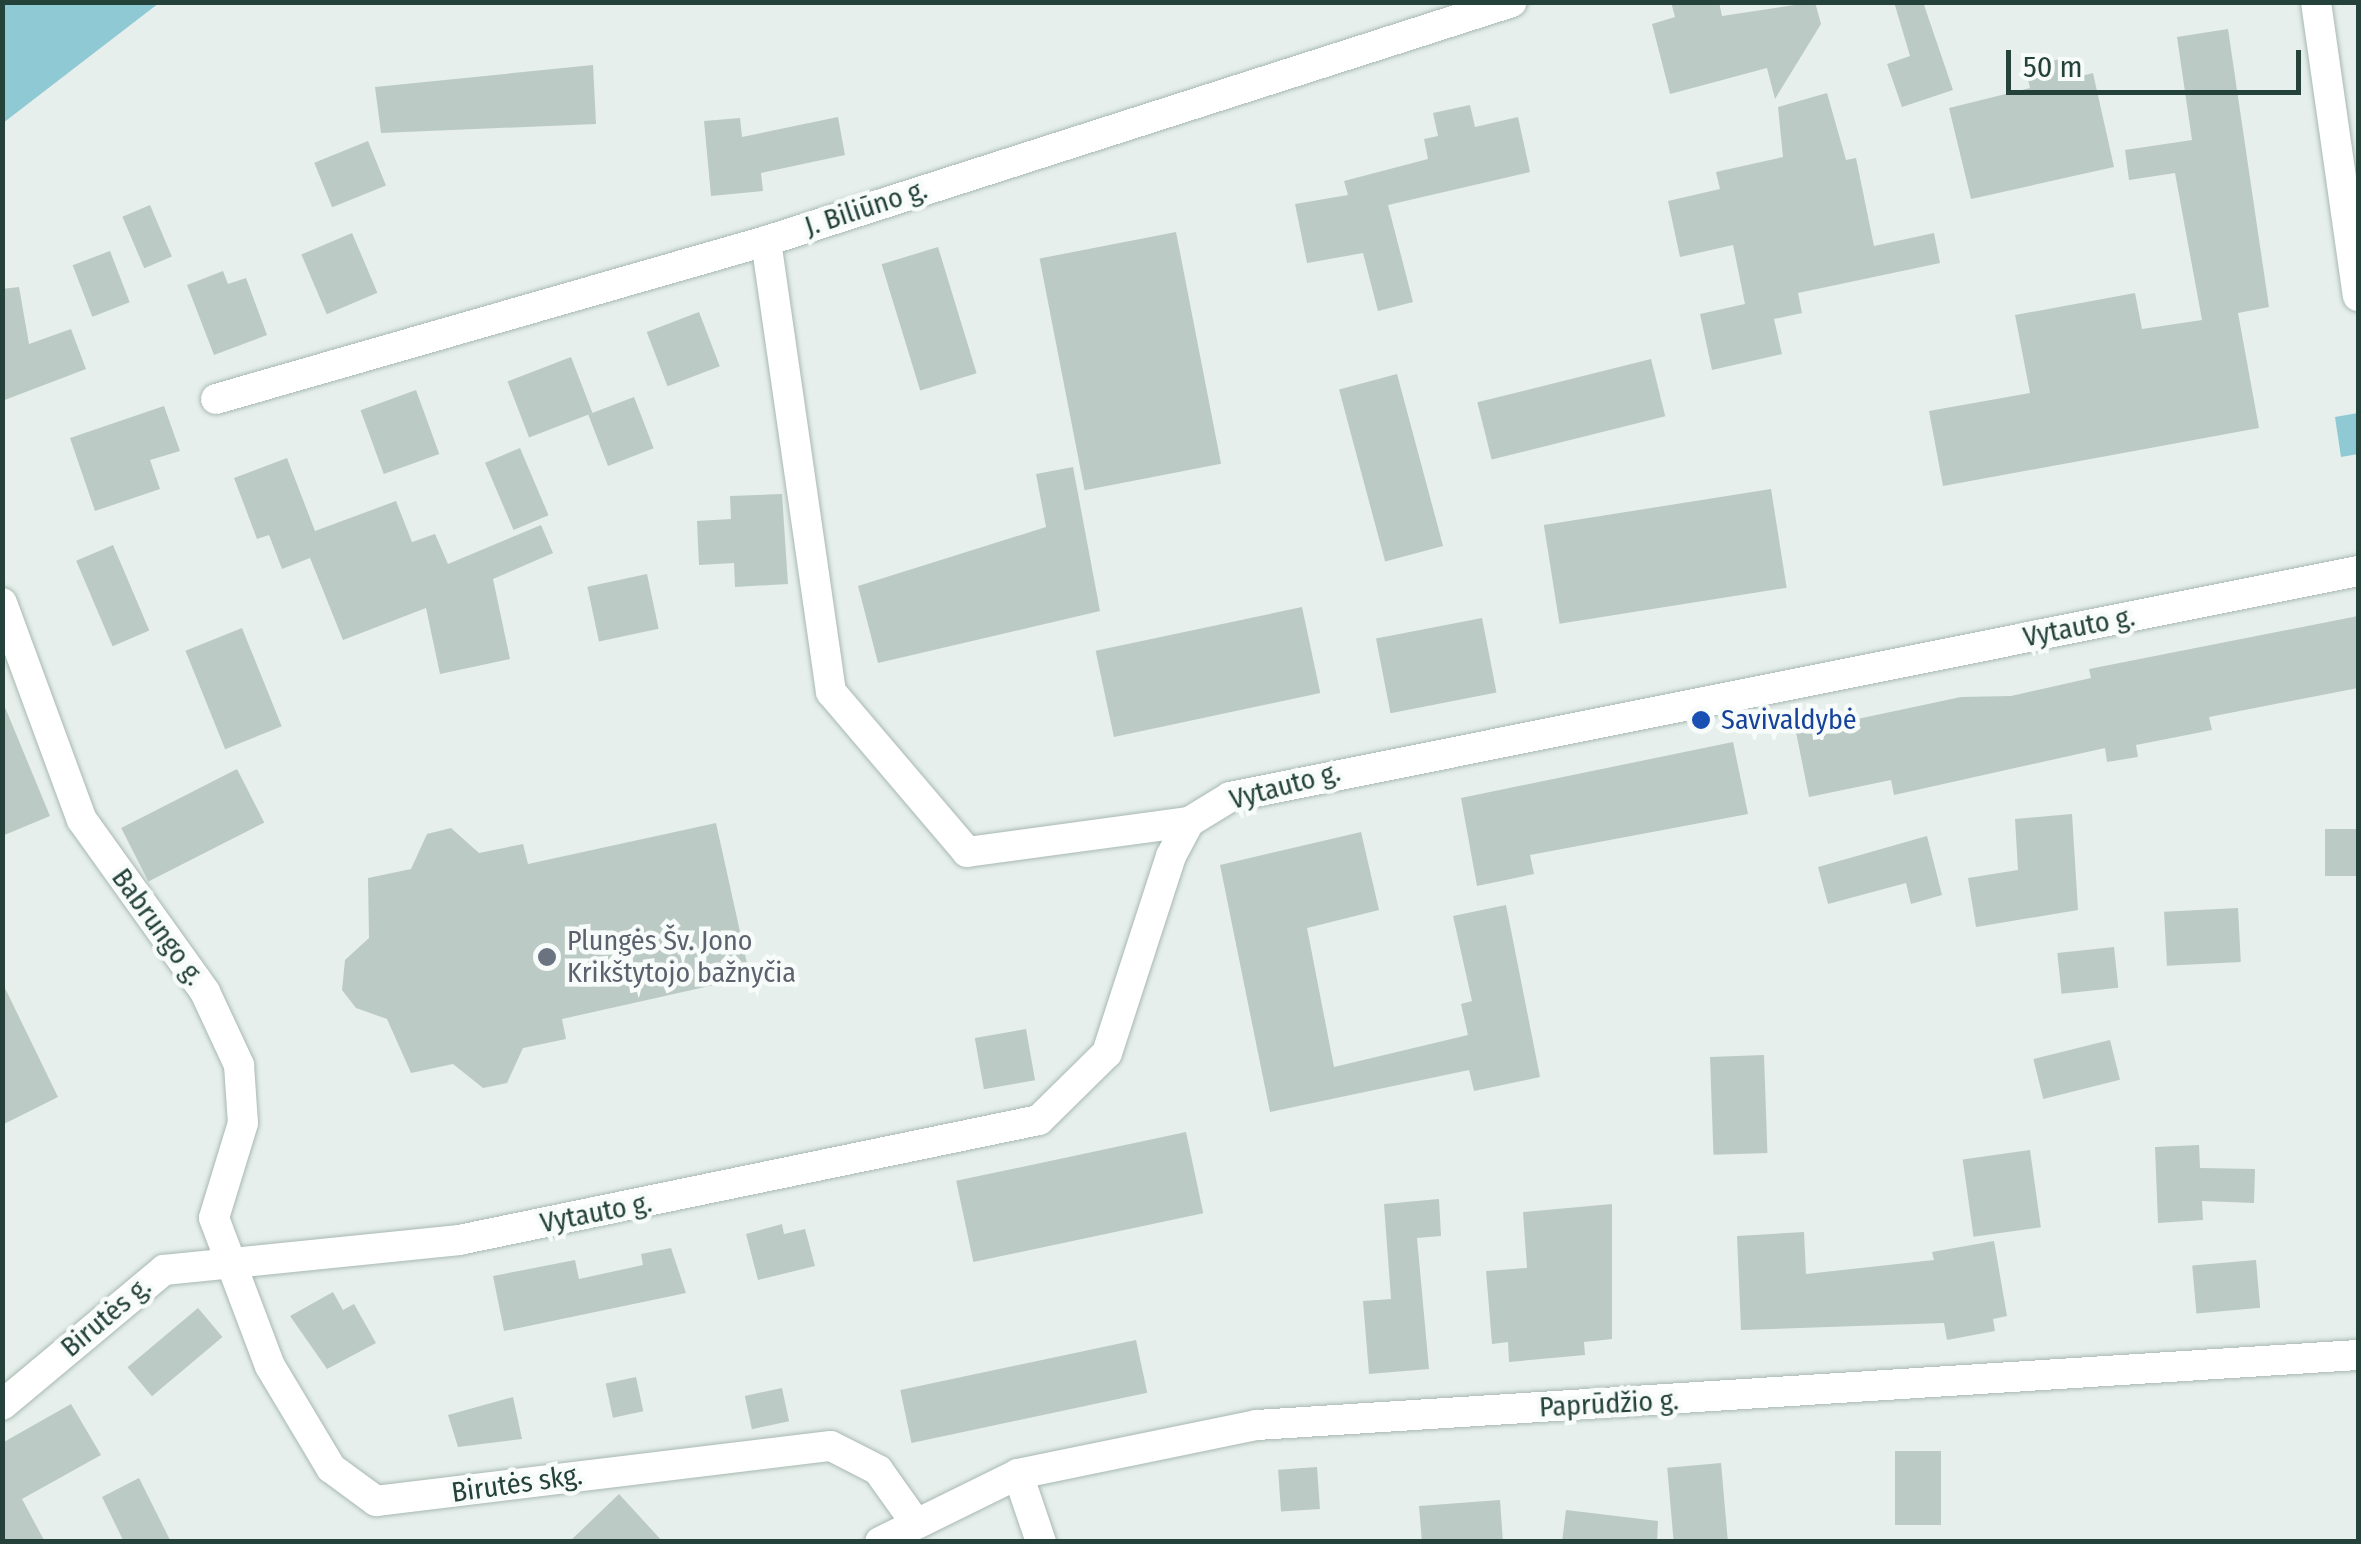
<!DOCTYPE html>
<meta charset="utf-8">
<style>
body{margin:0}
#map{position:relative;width:2361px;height:1544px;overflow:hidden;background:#e6efeb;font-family:"Fira Sans Condensed",sans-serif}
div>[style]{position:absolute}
.water>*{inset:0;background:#8ec9d4}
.building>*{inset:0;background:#bbcac4;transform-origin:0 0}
.roads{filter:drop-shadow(0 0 2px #a8b8b2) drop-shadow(0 0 2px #a8b8b2)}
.street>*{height:30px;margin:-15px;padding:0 15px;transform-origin:15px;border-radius:15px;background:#fff}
.secondary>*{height:30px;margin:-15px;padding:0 15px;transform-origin:15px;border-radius:15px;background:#fff}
.dots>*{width:28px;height:28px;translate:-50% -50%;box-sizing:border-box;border:5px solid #f7fbf9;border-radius:50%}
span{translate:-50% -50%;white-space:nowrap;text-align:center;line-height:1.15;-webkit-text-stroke:9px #f7fbf9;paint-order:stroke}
.street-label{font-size:28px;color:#24423a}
.transit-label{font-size:28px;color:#164399}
.left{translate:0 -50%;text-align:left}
.worship-label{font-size:28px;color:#5b616d}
.frame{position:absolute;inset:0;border:5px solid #24423a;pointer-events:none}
.scale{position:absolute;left:2006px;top:50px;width:295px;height:45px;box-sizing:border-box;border:5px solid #24423a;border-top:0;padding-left:12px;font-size:30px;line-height:35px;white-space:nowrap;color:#24423a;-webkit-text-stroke:8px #f7fbf9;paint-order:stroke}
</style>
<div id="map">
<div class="water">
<i style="clip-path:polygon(3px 2px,159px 2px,159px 3px,3px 123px)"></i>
<i style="clip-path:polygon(2358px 413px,2358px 454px,2341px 457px,2335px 417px)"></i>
</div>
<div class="building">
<i style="clip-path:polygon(1671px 2px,1719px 2px,1722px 16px,1815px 2px,1821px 24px,1775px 99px,1767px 68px,1670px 94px,1652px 24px,1675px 17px)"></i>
<i style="clip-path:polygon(1894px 2px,1923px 2px,1953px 90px,1902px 107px,1887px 64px,1910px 56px)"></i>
<i style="clip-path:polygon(2228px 29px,2269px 307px,2238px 313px,2259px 428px,1943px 486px,1929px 411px,2030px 393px,2015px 315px,2135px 293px,2142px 329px,2202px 320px,2175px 173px,2129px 180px,2125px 150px,2192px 140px,2177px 37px)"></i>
<i style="clip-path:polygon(2069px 57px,2074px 78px,2093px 73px,2114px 167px,1971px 199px,1949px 108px,2030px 88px,2025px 67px)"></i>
<i style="clip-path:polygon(593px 65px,596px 124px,381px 133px,375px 87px)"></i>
<i style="clip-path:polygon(1827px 93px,1846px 160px,1856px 158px,1874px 246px,1934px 233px,1940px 263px,1798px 293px,1802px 313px,1774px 319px,1782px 354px,1712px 370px,1700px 314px,1745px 304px,1733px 245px,1680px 257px,1668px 201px,1720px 189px,1716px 172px,1783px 157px,1778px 107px)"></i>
<i style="clip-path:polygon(1470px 105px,1475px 127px,1518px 117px,1530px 172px,1388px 205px,1413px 302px,1378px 311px,1363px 253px,1307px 263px,1295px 204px,1348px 195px,1344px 181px,1428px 159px,1424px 139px,1438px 136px,1433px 113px)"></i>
<i style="clip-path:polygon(838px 117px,845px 155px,761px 173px,763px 191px,711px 196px,704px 121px,740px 118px,742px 137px)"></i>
<i style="left:368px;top:141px;width:48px;height:58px;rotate:68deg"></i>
<i style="left:150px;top:205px;width:56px;height:30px;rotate:67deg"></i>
<i style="left:1176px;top:232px;width:236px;height:139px;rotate:79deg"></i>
<i style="left:352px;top:233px;width:65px;height:55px;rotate:67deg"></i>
<i style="left:938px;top:247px;width:132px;height:59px;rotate:73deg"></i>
<i style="left:110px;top:251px;width:55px;height:40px;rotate:69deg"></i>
<i style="clip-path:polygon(223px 271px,228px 284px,246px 278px,267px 335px,214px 355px,187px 285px)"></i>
<i style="clip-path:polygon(19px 287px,29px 344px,71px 329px,86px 369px,2px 401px,2px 289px)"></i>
<i style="left:699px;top:312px;width:58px;height:56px;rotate:69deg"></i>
<i style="left:571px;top:357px;width:60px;height:68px;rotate:69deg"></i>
<i style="left:1651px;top:359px;width:59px;height:179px;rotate:76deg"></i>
<i style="left:1397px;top:374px;width:178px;height:60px;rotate:75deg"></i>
<i style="left:416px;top:390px;width:68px;height:59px;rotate:70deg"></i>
<i style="left:634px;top:397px;width:55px;height:49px;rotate:69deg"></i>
<i style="clip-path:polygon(164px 406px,180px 451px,150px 460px,160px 489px,95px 511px,70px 438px)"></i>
<i style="left:520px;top:448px;width:73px;height:38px;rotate:67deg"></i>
<i style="clip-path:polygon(287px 458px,315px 531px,396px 501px,412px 542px,435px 534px,448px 564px,541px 525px,553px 553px,493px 579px,510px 659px,440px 674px,426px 608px,343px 640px,310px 558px,282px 569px,269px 535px,257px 539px,234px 478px)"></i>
<i style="clip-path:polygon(1073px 467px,1100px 611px,878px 663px,858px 586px,1046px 527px,1036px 474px)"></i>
<i style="left:1771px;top:489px;width:100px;height:230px;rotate:81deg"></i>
<i style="clip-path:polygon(782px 494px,788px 584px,735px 587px,734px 563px,699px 565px,697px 521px,731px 519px,730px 496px)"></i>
<i style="left:113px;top:545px;width:93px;height:40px;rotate:67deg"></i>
<i style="left:647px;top:574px;width:56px;height:61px;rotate:78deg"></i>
<i style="left:1302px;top:607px;width:88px;height:211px;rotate:78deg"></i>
<i style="clip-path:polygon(2358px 616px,2358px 688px,2209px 717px,2212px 730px,2136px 745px,2138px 757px,2107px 762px,2105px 748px,1894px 795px,1891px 780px,1809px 797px,1796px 732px,1961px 697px,2011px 696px,2091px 678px,2089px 669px)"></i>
<i style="left:1482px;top:618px;width:76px;height:108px;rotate:79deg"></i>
<i style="left:242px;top:628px;width:106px;height:61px;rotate:68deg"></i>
<i style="clip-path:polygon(2px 700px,50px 816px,2px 836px)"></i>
<i style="clip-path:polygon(1733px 742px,1748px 814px,1530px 855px,1534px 874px,1477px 886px,1461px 798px)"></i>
<i style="left:237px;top:769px;width:60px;height:130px;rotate:63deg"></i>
<i style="clip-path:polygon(2072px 814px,2078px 910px,1976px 927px,1968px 878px,2018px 870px,2015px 819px)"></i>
<i style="clip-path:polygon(716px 823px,750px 977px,562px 1019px,566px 1039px,523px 1048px,507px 1083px,483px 1088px,453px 1064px,411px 1073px,387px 1019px,356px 1008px,342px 990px,345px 960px,369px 938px,368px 878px,411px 869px,427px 834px,451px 828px,479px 853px,523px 844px,528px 864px)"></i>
<i style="left:2358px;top:829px;width:47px;height:33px;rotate:90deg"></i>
<i style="clip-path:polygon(1361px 832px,1379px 910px,1307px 928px,1334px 1067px,1468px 1035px,1461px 1004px,1472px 1001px,1453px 916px,1506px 905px,1540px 1077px,1474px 1091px,1469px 1070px,1270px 1112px,1220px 865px)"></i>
<i style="clip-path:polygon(1927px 836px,1942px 895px,1911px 904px,1906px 883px,1828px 904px,1818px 867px)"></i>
<i style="left:2238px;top:908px;width:54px;height:74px;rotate:87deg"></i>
<i style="left:2114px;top:947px;width:41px;height:57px;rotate:84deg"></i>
<i style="clip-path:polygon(2px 982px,58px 1097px,2px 1125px)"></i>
<i style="left:1026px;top:1029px;width:52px;height:52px;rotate:80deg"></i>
<i style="left:2110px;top:1040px;width:41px;height:79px;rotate:76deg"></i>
<i style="left:1764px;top:1055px;width:98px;height:54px;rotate:88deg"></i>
<i style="left:1186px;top:1132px;width:83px;height:235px;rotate:78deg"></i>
<i style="clip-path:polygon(2199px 1145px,2200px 1168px,2255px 1169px,2254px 1203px,2202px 1201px,2203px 1220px,2158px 1223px,2155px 1147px)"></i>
<i style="left:2030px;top:1150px;width:78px;height:68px;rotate:82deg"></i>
<i style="clip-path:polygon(1439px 1199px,1441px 1236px,1417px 1238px,1429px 1369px,1369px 1374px,1363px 1301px,1391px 1299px,1384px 1204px)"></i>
<i style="clip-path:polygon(1612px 1204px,1612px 1339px,1584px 1342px,1585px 1355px,1509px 1362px,1508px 1342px,1492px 1344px,1486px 1271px,1527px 1268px,1523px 1212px)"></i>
<i style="clip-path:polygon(782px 1224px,784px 1234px,805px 1229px,815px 1266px,758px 1280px,746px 1234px)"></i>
<i style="clip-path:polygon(1804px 1232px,1806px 1274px,1934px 1260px,1932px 1252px,1994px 1241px,2007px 1316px,1993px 1319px,1995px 1331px,1947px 1340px,1944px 1323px,1741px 1330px,1737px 1236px)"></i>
<i style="clip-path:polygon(671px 1248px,686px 1293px,504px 1331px,493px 1276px,575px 1260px,579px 1279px,643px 1265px,641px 1254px)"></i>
<i style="left:2256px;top:1260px;width:48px;height:64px;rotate:85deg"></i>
<i style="clip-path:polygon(333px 1292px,343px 1310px,354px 1304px,376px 1343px,327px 1369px,290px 1316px)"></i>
<i style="left:198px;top:1308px;width:38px;height:92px;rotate:50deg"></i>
<i style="left:1136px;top:1340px;width:54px;height:241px;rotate:78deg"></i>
<i style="left:636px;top:1377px;width:35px;height:31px;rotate:78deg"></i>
<i style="left:782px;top:1388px;width:34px;height:38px;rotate:78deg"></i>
<i style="clip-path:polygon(513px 1397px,522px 1439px,458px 1447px,448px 1415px)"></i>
<i style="clip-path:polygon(71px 1404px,101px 1455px,22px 1499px,45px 1542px,2px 1542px,2px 1443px)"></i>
<i style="left:1895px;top:1451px;width:46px;height:74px"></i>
<i style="left:1721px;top:1463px;width:79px;height:54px;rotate:85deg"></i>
<i style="left:1317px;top:1467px;width:42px;height:39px;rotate:86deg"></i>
<i style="clip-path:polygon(139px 1478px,171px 1542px,124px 1542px,102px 1497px)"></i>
<i style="clip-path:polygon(619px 1494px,663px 1542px,569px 1542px)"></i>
<i style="clip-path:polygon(1500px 1500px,1503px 1542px,1422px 1542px,1419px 1506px)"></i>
<i style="clip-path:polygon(1566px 1510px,1658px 1521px,1657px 1542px,1562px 1542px)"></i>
</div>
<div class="roads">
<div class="street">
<i style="left:2316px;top:2px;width:297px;rotate:81.9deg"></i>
<i style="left:766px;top:241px;width:456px;rotate:81.8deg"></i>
<i style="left:831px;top:692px;width:210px;rotate:49.6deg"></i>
<i style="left:967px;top:852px;width:224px;rotate:-7.7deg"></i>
<i style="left:216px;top:399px;width:572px;rotate:-16.03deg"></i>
<i style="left:766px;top:241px;width:783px;rotate:-17.76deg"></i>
<i style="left:2px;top:603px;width:231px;rotate:69.8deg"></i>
<i style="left:82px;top:820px;width:211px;rotate:54.4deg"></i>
<i style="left:205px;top:992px;width:81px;rotate:65deg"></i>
<i style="left:239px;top:1065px;width:58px;rotate:86.1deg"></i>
<i style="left:243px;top:1123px;width:99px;rotate:107deg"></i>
<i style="left:214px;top:1218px;width:158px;rotate:69.3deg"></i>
<i style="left:270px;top:1366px;width:119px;rotate:59.1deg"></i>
<i style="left:331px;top:1468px;width:56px;rotate:36.3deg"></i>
<i style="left:376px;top:1501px;width:458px;rotate:-6.9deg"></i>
<i style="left:831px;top:1446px;width:53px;rotate:27.1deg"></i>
<i style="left:878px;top:1470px;width:64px;rotate:54.6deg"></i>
<i style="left:1018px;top:1474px;width:72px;rotate:71.3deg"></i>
<i style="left:880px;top:1542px;width:154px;rotate:-26.2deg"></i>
<i style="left:1018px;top:1474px;width:244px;rotate:-11.6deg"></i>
<i style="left:1257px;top:1425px;width:1103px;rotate:-3.64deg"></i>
</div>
<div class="secondary">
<i style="left:2px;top:1405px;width:211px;rotate:-39.8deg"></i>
<i style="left:164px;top:1270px;width:297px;rotate:-5.8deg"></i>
<i style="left:459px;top:1240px;width:592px;rotate:-11.69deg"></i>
<i style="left:1039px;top:1120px;width:95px;rotate:-44.6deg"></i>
<i style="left:1107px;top:1053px;width:207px;rotate:-72deg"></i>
<i style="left:1171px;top:856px;width:38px;rotate:-62deg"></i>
<i style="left:1189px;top:822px;width:48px;rotate:-31.4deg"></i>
<i style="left:1230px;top:797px;width:1150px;rotate:-11.33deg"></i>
</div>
</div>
<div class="dots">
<i style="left:1701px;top:720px;background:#1a4fb4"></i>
<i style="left:547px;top:957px;background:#6b7280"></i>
</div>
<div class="street-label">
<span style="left:866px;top:208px;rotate:-18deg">J. Biliūno g.</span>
<span style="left:2079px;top:627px;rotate:-11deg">Vytauto g.</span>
<span style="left:1285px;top:786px;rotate:-15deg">Vytauto g.</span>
<span style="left:158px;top:927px;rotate:54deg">Babrungo g.</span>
<span style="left:596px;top:1213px;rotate:-11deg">Vytauto g.</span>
<span style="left:106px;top:1317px;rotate:-40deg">Birutės g.</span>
<span style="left:1609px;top:1404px;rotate:-3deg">Paprūdžio g.</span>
<span style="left:517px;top:1484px;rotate:-8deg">Birutės skg.</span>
</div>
<div class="transit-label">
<span class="left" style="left:1721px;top:720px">Savivaldybė</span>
</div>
<div class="worship-label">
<span class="left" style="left:567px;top:957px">Plungės Šv. Jono<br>Krikštytojo bažnyčia</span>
</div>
<div class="frame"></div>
<div class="scale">50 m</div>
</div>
